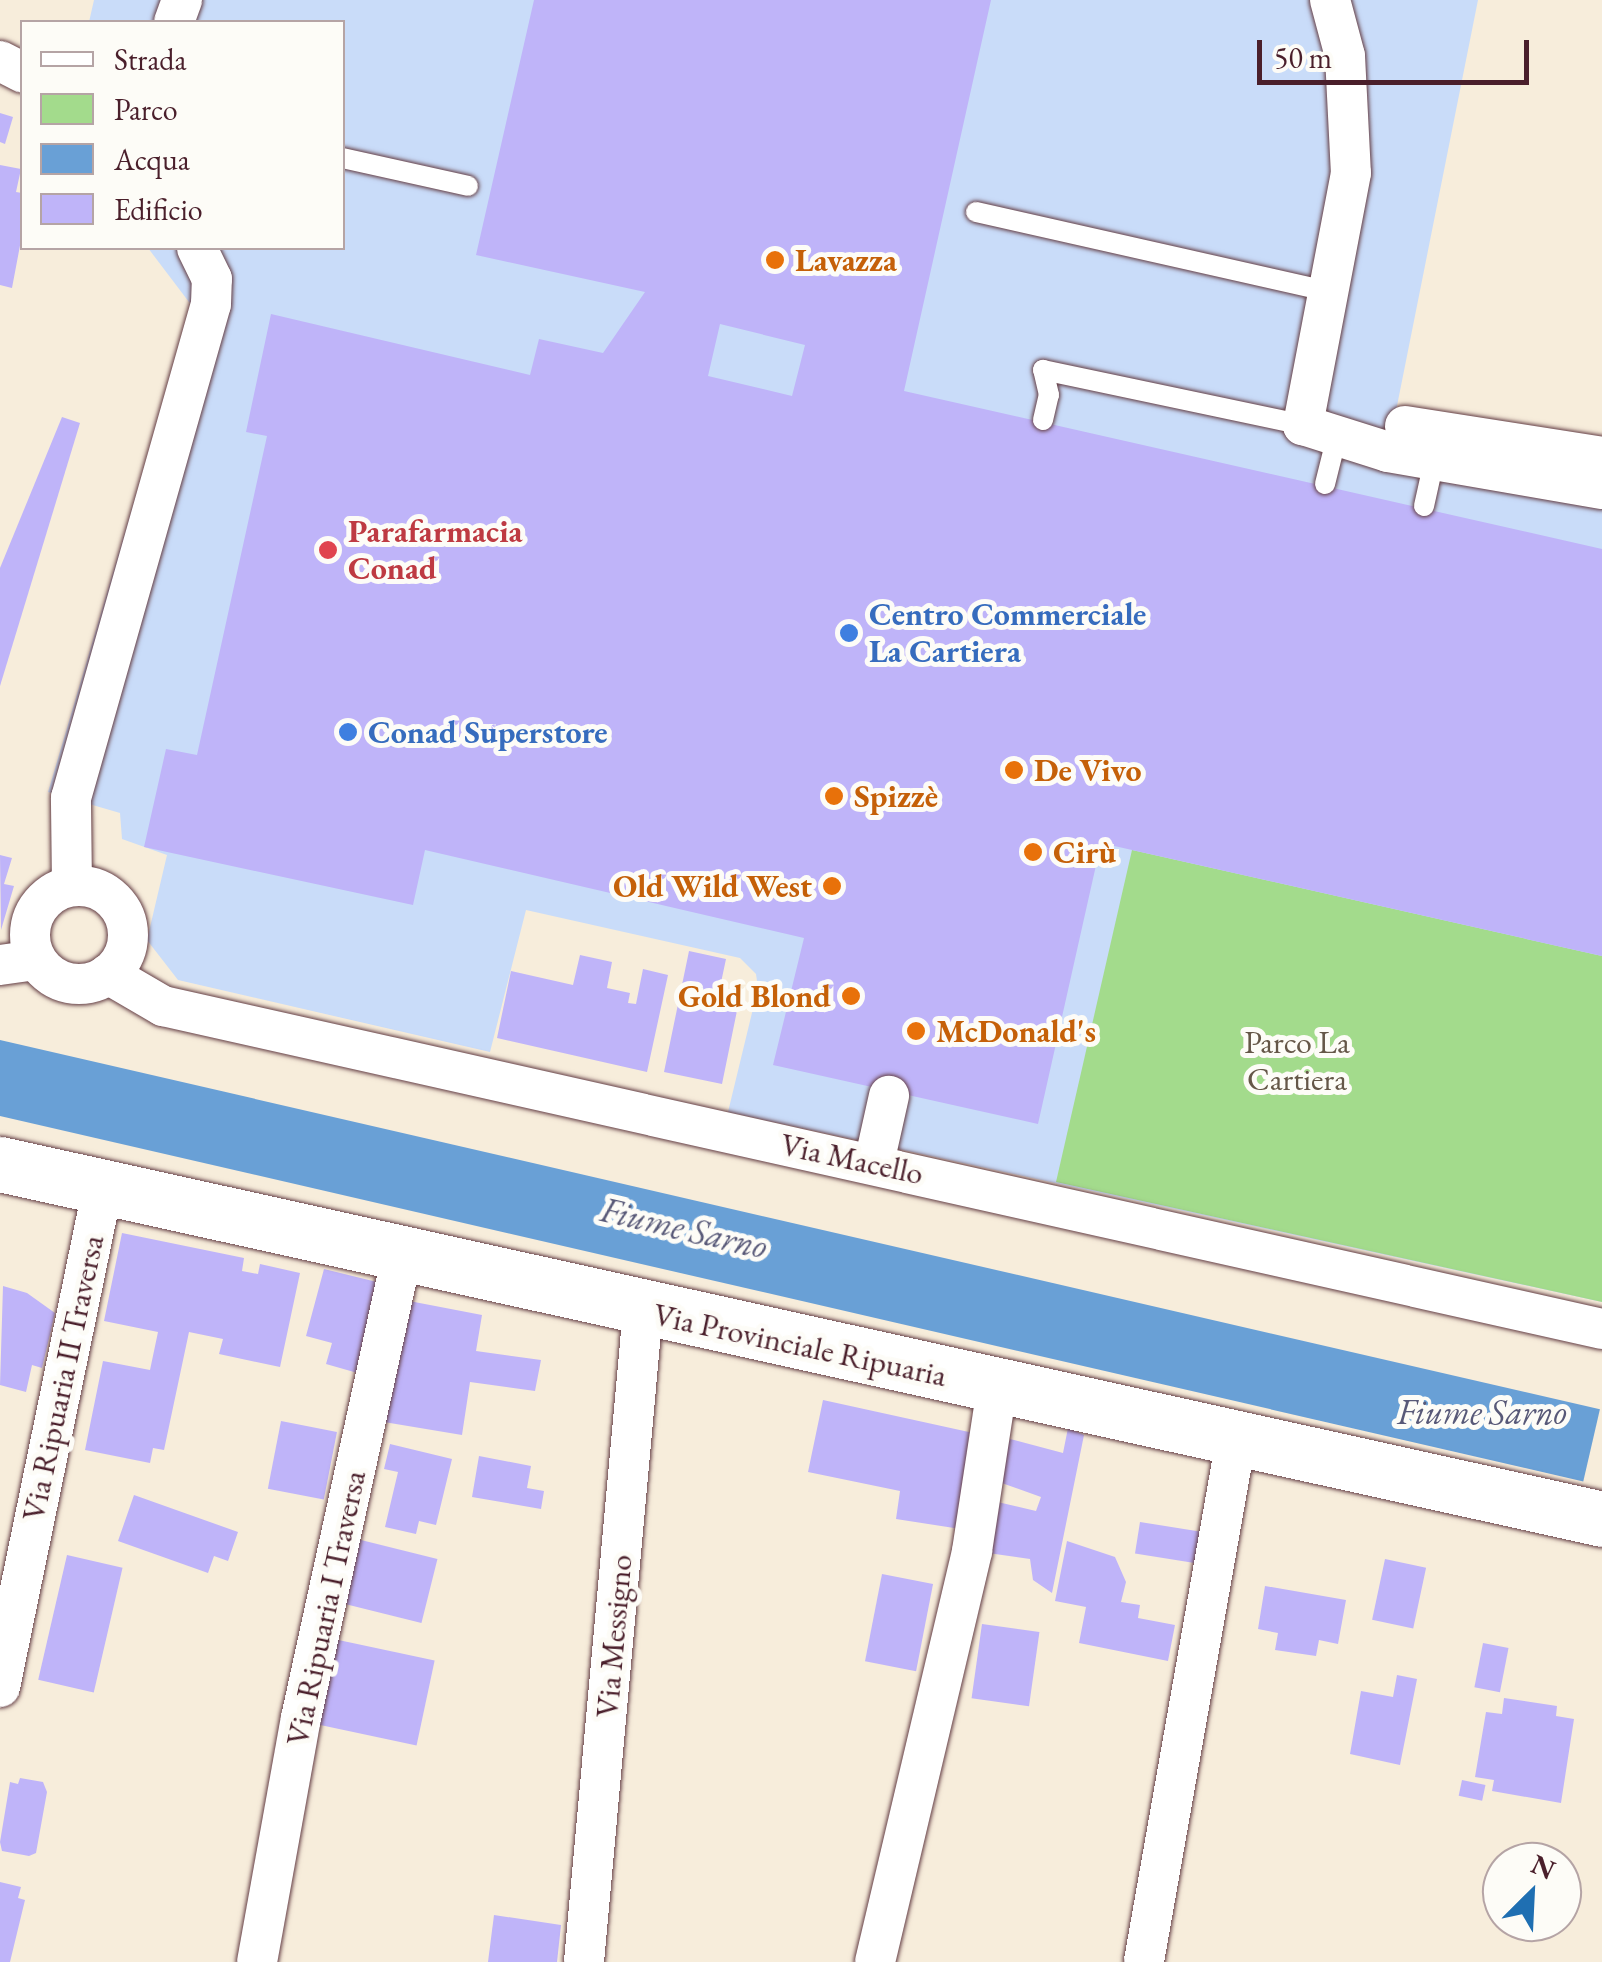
<!DOCTYPE html>
<meta charset="utf-8">
<style>
body{margin:0}
#map{position:relative;width:1602px;height:1962px;overflow:hidden;background:#f7eddb;font-family:"EB Garamond",serif}
div>[style]{position:absolute}
.built>*{inset:0;background:#c9dcf9}
.green>*{inset:0;background:#a3db8c}
.water>*{inset:0;background:#69a0d6;transform-origin:0 0}
.building>*{inset:0;background:#bfb4f9;transform-origin:0 0}
.roads{filter:drop-shadow(0 0 2px #643e45) drop-shadow(0 0 2px #643e45)}
.lane>*{height:20px;margin:-10px;padding:0 10px;transform-origin:10px;border-radius:10px;background:#fff}
.street>*{height:40px;margin:-20px;padding:0 20px;transform-origin:20px;border-radius:20px;background:#fff}
.street>.ring{margin:-20px;padding:0;box-sizing:content-box;background:none;border:40px solid #fff;border-radius:50%}
.secondary>*{height:55px;margin:-27.5px;padding:0 27.5px;transform-origin:27.5px;border-radius:27.5px;background:#fff}
.dots>*{width:28px;height:28px;translate:-50% -50%;box-sizing:border-box;border:5px solid #fdfcf7;border-radius:50%}
span{translate:-50% -50%;white-space:nowrap;text-align:center;line-height:1.15;-webkit-text-stroke:10px #fdfcf7;paint-order:stroke}
.food-label{font-size:32px;color:#c56008;font-weight:700}
.left{translate:0 -50%;text-align:left}
.right{translate:-100% -50%;text-align:right}
.health-label{font-size:32px;color:#be3a42;font-weight:700}
.shop-label{font-size:32px;color:#366cbe;font-weight:700}
.park-label{font-size:32px;color:#655748}
.street-label{font-size:32px;color:#4a1f2b}
.water-label{font-size:35px;color:#585978;font-style:italic}
.legend{position:absolute;left:20px;top:20px;width:325px;height:230px;box-sizing:border-box;background:#fdfcf7;border:2px solid #b5a4a5;margin:0;padding:12px 18px;list-style:none;font-size:30px;color:#4a1f2b}
.legend li{display:flex;align-items:center;gap:20px;height:50px}
.legend b{width:50px;border:2px solid #b5a4a5}
.north{position:absolute;left:1482px;top:1842px;width:100px;height:100px;box-sizing:border-box;background:#fdfcf7;border:2px solid #b5a4a5;border-radius:50%;rotate:24deg;font-size:28px;font-weight:700;line-height:40px;text-align:center;color:#4a1f2b}
.north::after{content:'';display:block;margin:auto;width:35px;height:45px;background:#1f6fb2;clip-path:polygon(50% 0,100% 100%,50% 72%,0 100%)}
.scale{position:absolute;left:1257px;top:40px;width:272px;height:45px;box-sizing:border-box;border:5px solid #4a1f2b;border-top:0;padding-left:12px;font-size:30px;line-height:35px;white-space:nowrap;color:#4a1f2b;-webkit-text-stroke:8px #fdfcf7;paint-order:stroke}
</style>
<div id="map">
<div class="built">
<i style="clip-path:polygon(94px 0,1478px 0,1391px 436px,1602px 473px,1602px 1302px,728px 1112px,758px 988px,756px 974px,740px 958px,526px 910px,490px 1052px,178px 980px,147px 940px,167px 855px,122px 839px,120px 813px,48px 792px,192px 306px,148px 248px,342px 248px,342px 22px,89px 22px)"></i>
</div>
<div class="green">
<i style="clip-path:polygon(1132px 850px,1602px 956px,1602px 1302px,1056px 1182px)"></i>
</div>
<div class="water">
<i style="left:0;top:1040px;width:1642px;height:74px;rotate:13deg"></i>
</div>
<div class="building">
<i style="clip-path:polygon(evenodd,534px 0,991px 0,904px 391px,1602px 549px,1602px 956px,1101px 843px,1038px 1124px,773px 1065px,804px 938px,425px 850px,413px 905px,144px 847px,166px 749px,197px 755px,267px 436px,246px 432px,271px 314px,530px 375px,539px 339px,603px 353px,645px 292px,476px 255px,534px 0,720px 324px,805px 345px,792px 396px,708px 376px,720px 324px)"></i>
<i style="clip-path:polygon(0 113px,13px 117px,5px 144px,0 142px)"></i>
<i style="clip-path:polygon(0 165px,21px 169px,16px 192px,22px 193px,22px 235px,12px 288px,0 285px)"></i>
<i style="clip-path:polygon(62px 417px,80px 423px,0 686px,0 568px)"></i>
<i style="clip-path:polygon(0 855px,12px 858px,4px 884px,14px 886px,1px 930px)"></i>
<i style="clip-path:polygon(689px 951px,726px 959px,719px 992px,740px 996px,722px 1084px,664px 1072px)"></i>
<i style="clip-path:polygon(580px 955px,612px 962px,607px 988px,630px 993px,628px 1003px,636px 1004px,643px 969px,668px 975px,647px 1072px,497px 1038px,511px 971px,573px 985px)"></i>
<i style="clip-path:polygon(122px 1233px,244px 1258px,242px 1271px,258px 1274px,260px 1264px,300px 1273px,280px 1367px,219px 1354px,223px 1339px,189px 1332px,164px 1450px,153px 1448px,150px 1463px,85px 1450px,103px 1361px,150px 1370px,158px 1332px,104px 1321px)"></i>
<i style="clip-path:polygon(324px 1269px,385px 1284px,361px 1374px,326px 1364px,332px 1343px,306px 1336px)"></i>
<i style="clip-path:polygon(3px 1286px,27px 1293px,55px 1313px,42px 1368px,32px 1365px,26px 1392px,0 1385px)"></i>
<i style="clip-path:polygon(404px 1300px,482px 1315px,476px 1351px,541px 1360px,535px 1391px,470px 1382px,462px 1435px,372px 1420px)"></i>
<i style="clip-path:polygon(823px 1400px,978px 1434px,967px 1530px,896px 1519px,900px 1491px,808px 1472px)"></i>
<i style="left:281px;top:1421px;width:57px;height:69px;rotate:11deg"></i>
<i style="clip-path:polygon(1068px 1428px,1084px 1435px,1052px 1593px,1033px 1580px,1030px 1559px,988px 1553px,989px 1500px,1036px 1511px,1041px 1497px,996px 1481px,1010px 1439px,1063px 1453px)"></i>
<i style="clip-path:polygon(390px 1444px,452px 1459px,436px 1525px,419px 1521px,416px 1534px,385px 1527px,398px 1472px,384px 1469px)"></i>
<i style="clip-path:polygon(479px 1456px,531px 1466px,527px 1488px,544px 1491px,541px 1509px,472px 1497px)"></i>
<i style="clip-path:polygon(134px 1495px,238px 1532px,228px 1561px,214px 1556px,208px 1573px,118px 1541px)"></i>
<i style="left:1140px;top:1522px;width:65px;height:32px;rotate:9deg"></i>
<i style="left:353px;top:1538px;width:87px;height:66px;rotate:14deg"></i>
<i style="clip-path:polygon(1067px 1541px,1115px 1557px,1126px 1582px,1121px 1602px,1140px 1605px,1138px 1618px,1175px 1625px,1168px 1661px,1079px 1643px,1086px 1607px,1055px 1601px)"></i>
<i style="left:67px;top:1555px;width:57px;height:128px;rotate:13deg"></i>
<i style="left:1385px;top:1559px;width:42px;height:62px;rotate:12deg"></i>
<i style="left:882px;top:1574px;width:52px;height:89px;rotate:11deg"></i>
<i style="clip-path:polygon(1265px 1586px,1346px 1600px,1338px 1644px,1319px 1640px,1316px 1656px,1275px 1650px,1278px 1633px,1258px 1629px)"></i>
<i style="left:982px;top:1624px;width:58px;height:75px;rotate:8deg"></i>
<i style="left:329px;top:1638px;width:108px;height:87px;rotate:12deg"></i>
<i style="left:1483px;top:1643px;width:26px;height:45px;rotate:11deg"></i>
<i style="clip-path:polygon(1397px 1675px,1417px 1679px,1400px 1765px,1350px 1754px,1361px 1691px,1393px 1697px)"></i>
<i style="clip-path:polygon(1504px 1698px,1557px 1706px,1556px 1716px,1574px 1719px,1561px 1803px,1492px 1791px,1494px 1780px,1475px 1777px,1486px 1712px,1502px 1714px)"></i>
<i style="clip-path:polygon(20px 1778px,43px 1782px,47px 1792px,36px 1853px,29px 1856px,2px 1851px,0 1842px,10px 1782px,18px 1784px)"></i>
<i style="left:1462px;top:1780px;width:24px;height:16px;rotate:12deg"></i>
<i style="clip-path:polygon(0 1882px,21px 1887px,18px 1898px,25px 1900px,10px 1962px,0 1962px)"></i>
<i style="clip-path:polygon(494px 1915px,561px 1925px,557px 1962px,488px 1962px)"></i>
</div>
<div class="roads">
<div class="lane">
<i style="left:342px;top:158px;width:129px;rotate:12.5deg"></i>
<i style="left:976px;top:212px;width:364px;rotate:12.7deg"></i>
<i style="left:1043px;top:420px;width:26px;rotate:-77deg"></i>
<i style="left:1049px;top:395px;width:26px;rotate:-103deg"></i>
<i style="left:1043px;top:370px;width:266px;rotate:11.9deg"></i>
<i style="left:1325px;top:484px;width:49px;rotate:-76deg"></i>
<i style="left:1424px;top:506px;width:46px;rotate:-77.5deg"></i>
</div>
<div class="street">
<i style="left:1330px;top:0;width:58px;rotate:75deg"></i>
<i style="left:1345px;top:56px;width:117px;rotate:87.1deg"></i>
<i style="left:1351px;top:173px;width:257px;rotate:100.8deg"></i>
<i style="left:1303px;top:425px;width:89px;rotate:17.6deg"></i>
<i style="left:1388px;top:452px;width:217px;rotate:9.8deg"></i>
<i style="left:174px;top:22px;width:23px;rotate:-70deg"></i>
<i style="left:0;top:61px;width:25px;rotate:27deg"></i>
<i style="left:1405px;top:426px;width:199px;rotate:8.9deg"></i>
<i style="left:72px;top:886px;width:88px;rotate:-90.7deg"></i>
<i style="left:71px;top:798px;width:513px;rotate:-74.18deg"></i>
<i style="left:211px;top:304px;width:25px;rotate:-88deg"></i>
<i style="left:212px;top:279px;width:34px;rotate:-116deg"></i>
<i class="ring" style="left:30px;top:886px;width:58px;height:58px"></i>
<i style="left:0;top:965px;width:36px;rotate:-8deg"></i>
<i style="left:108px;top:974px;width:64px;rotate:30.2deg"></i>
<i style="left:163px;top:1006px;width:1475px;rotate:12.65deg"></i>
<i style="left:874px;top:1163px;width:69px;rotate:-77.4deg"></i>
<i style="left:0;top:1687px;width:511px;rotate:-78.38deg"></i>
<i style="left:1144px;top:1961px;width:529px;rotate:-79.99deg"></i>
<i style="left:257px;top:1962px;width:248px;rotate:-79.8deg"></i>
<i style="left:301px;top:1718px;width:474px;rotate:-77.7deg"></i>
<i style="left:584px;top:1962px;width:655px;rotate:-84.83deg"></i>
<i style="left:875px;top:1962px;width:422px;rotate:-76.7deg"></i>
<i style="left:972px;top:1551px;width:165px;rotate:-81.3deg"></i>
</div>
<div class="secondary">
<i style="left:0;top:1164px;width:1641px;rotate:12.49deg"></i>
</div>
</div>
<div class="dots">
<i style="left:775px;top:260px;background:#e8710a"></i>
<i style="left:328px;top:550px;background:#e0444e"></i>
<i style="left:849px;top:633px;background:#3f7fe0"></i>
<i style="left:348px;top:732px;background:#3f7fe0"></i>
<i style="left:1014px;top:770px;background:#e8710a"></i>
<i style="left:834px;top:796px;background:#e8710a"></i>
<i style="left:1033px;top:852px;background:#e8710a"></i>
<i style="left:832px;top:886px;background:#e8710a"></i>
<i style="left:851px;top:996px;background:#e8710a"></i>
<i style="left:916px;top:1031px;background:#e8710a"></i>
</div>
<div class="food-label">
<span class="left" style="left:795px;top:260px">Lavazza</span>
<span class="left" style="left:1034px;top:770px">De Vivo</span>
<span class="left" style="left:854px;top:796px">Spizzè</span>
<span class="left" style="left:1053px;top:852px">Cirù</span>
<span class="right" style="left:812px;top:886px">Old Wild West</span>
<span class="right" style="left:831px;top:996px">Gold Blond</span>
<span class="left" style="left:936px;top:1031px">McDonald's</span>
</div>
<div class="health-label">
<span class="left" style="left:348px;top:550px">Parafarmacia<br>Conad</span>
</div>
<div class="shop-label">
<span class="left" style="left:869px;top:633px">Centro Commerciale<br>La Cartiera</span>
<span class="left" style="left:368px;top:732px">Conad Superstore</span>
</div>
<div class="park-label">
<span style="left:1297px;top:1061px">Parco La<br>Cartiera</span>
</div>
<div class="street-label">
<span style="left:852px;top:1159px;rotate:12deg">Via Macello</span>
<span style="left:800px;top:1345px;rotate:12deg">Via Provinciale Ripuaria</span>
<span style="left:63px;top:1378px;rotate:-78deg">Via Ripuaria II Traversa</span>
<span style="left:326px;top:1608px;rotate:-78deg">Via Ripuaria I Traversa</span>
<span style="left:614px;top:1636px;rotate:-85deg">Via Messigno</span>
</div>
<div class="water-label">
<span style="left:684px;top:1228px;rotate:13deg">Fiume Sarno</span>
<span style="left:1482px;top:1412px">Fiume Sarno</span>
</div>
<ul class="legend">
<li><b style="height:12px;background:#fff"></b>Strada</li>
<li><b style="height:28px;background:#a3db8c"></b>Parco</li>
<li><b style="height:28px;background:#69a0d6"></b>Acqua</li>
<li><b style="height:28px;background:#bfb4f9"></b>Edificio</li>
</ul>
<div class="north">N</div>
<div class="scale">50 m</div>
</div>
